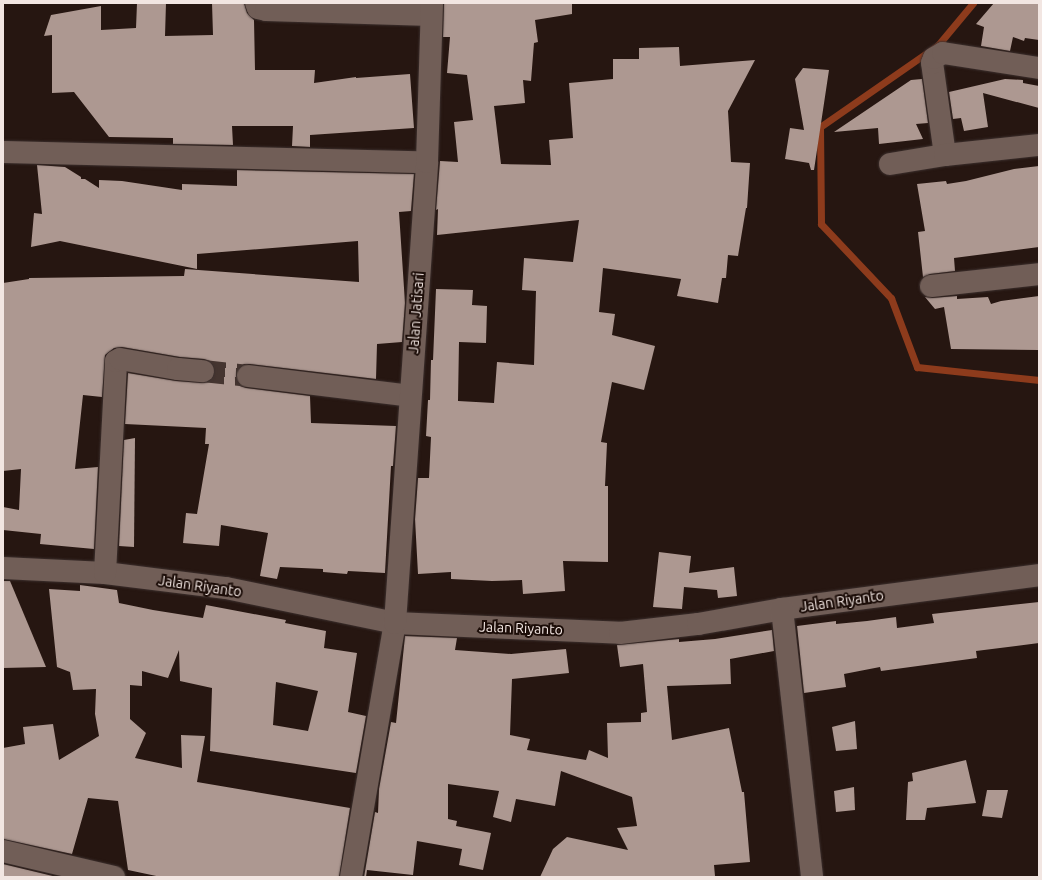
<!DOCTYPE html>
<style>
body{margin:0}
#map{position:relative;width:1042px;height:880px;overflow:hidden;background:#261611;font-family:Ubuntu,sans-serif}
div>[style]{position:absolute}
.stream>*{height:7px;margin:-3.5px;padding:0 3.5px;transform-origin:3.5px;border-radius:3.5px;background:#8d3b1c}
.building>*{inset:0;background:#ad9891}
.minor-tunnel>*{height:22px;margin-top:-11px;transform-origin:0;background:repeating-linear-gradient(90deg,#453530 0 22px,transparent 0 33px)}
.roads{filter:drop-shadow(0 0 1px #3c302e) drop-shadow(0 0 1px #3c302e)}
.minor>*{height:22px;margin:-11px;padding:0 11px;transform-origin:11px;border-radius:11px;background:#715e57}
span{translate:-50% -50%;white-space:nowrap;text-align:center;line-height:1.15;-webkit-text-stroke:4px #1c0d08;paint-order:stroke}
.street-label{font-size:14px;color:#f2e6e2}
.frame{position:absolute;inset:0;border:4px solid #f2e6e2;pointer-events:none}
</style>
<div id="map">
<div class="stream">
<i style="left:973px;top:3px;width:55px;rotate:129.8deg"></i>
<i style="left:938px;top:45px;width:144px;rotate:145.2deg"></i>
<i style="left:820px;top:127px;width:97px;rotate:89.4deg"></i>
<i style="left:821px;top:224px;width:102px;rotate:46.6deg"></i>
<i style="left:891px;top:298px;width:74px;rotate:69.4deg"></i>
<i style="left:917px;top:367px;width:123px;rotate:6.1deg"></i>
</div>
<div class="building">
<i style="clip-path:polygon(137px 3px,166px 3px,165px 36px,213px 35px,212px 3px,244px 3px,247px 13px,254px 20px,255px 70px,315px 70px,314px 83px,356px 77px,356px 78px,410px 74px,414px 128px,310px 135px,310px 147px,292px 146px,293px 126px,232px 126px,233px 145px,173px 144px,173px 138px,109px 137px,74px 92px,52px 93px,52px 35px,44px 36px,51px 15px,101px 6px,101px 30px,136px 28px)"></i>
<i style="clip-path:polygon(444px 3px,572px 3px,572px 14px,535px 20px,538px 42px,534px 43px,531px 81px,523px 80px,525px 103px,494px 106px,501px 164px,551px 165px,549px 140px,573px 138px,569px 83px,613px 79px,613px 59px,639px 59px,639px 48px,679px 47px,680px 66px,755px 60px,728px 111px,731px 162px,750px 163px,747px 208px,746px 208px,738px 256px,728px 255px,726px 278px,722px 278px,718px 303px,677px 296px,681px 279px,603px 268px,599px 312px,615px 314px,612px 335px,655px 346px,644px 390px,612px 382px,601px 442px,607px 443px,605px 486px,608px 486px,608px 562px,563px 561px,565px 591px,523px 594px,522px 580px,492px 581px,451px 579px,451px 572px,418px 574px,415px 519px,418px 478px,429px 478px,431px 437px,426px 436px,428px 400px,430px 400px,431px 360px,433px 360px,436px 289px,473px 290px,472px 305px,487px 306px,486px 343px,459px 342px,458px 401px,494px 403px,497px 362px,534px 365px,536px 291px,522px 290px,524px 258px,573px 262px,579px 220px,437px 235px,438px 209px,436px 210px,440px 161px,458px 162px,454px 122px,473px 120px,467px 75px,447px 73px,450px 37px,443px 37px)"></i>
<i style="clip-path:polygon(994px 3px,1039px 3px,1039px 40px,1025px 38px,1024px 41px,1013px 37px,1010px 51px,981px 46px,984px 27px,976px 24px)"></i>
<i style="clip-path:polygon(803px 68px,829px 70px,814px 170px,811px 170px,809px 163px,785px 159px,790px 128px,804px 130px,795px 79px)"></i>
<i style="clip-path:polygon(922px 79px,928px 123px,916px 124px,923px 139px,879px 144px,878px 128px,834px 132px,911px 80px)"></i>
<i style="clip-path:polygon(1005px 79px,1023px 80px,1023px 83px,1039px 86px,1039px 108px,983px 93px,988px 127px,964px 131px,961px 118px,953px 119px,949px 92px)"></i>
<i style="clip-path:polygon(37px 165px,65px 167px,81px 177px,81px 179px,85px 179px,99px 188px,99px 180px,122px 181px,182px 190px,182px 184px,237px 186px,237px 170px,414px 174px,411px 211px,399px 212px,405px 303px,402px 342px,377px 344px,376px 379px,250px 364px,244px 364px,238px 368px,236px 375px,237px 381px,240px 386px,246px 388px,310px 396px,311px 423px,396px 426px,393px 466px,391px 466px,385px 573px,348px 571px,347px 574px,323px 572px,323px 569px,280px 567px,277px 579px,260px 576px,268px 533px,221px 525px,219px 546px,183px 543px,186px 513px,197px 514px,209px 444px,205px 444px,206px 428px,125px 424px,128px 373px,176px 381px,202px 383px,209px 382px,213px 378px,215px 372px,214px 366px,210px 361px,204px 359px,180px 357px,122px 347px,114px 348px,105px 355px,102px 397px,83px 395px,75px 469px,98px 467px,94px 549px,40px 544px,41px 534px,3px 530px,3px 507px,19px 510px,21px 469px,3px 471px,3px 283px,29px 279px,29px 278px,184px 276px,185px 269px,359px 282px,358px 241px,197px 254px,197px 269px,60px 241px,31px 247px,34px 213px,42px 214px)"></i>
<i style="clip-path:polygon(1039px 166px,1039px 247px,954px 258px,955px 271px,930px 274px,923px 277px,918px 232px,925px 231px,917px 184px,946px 181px,947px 184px,966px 181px,1014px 169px)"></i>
<i style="clip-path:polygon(957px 296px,957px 299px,988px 297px,991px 304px,1001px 301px,1039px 296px,1039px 350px,951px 349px,944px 307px,935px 309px,925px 297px,932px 298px)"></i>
<i style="clip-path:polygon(135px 438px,134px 547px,119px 546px,124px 440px)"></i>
<i style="clip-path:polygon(659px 552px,691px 556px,689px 573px,734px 567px,737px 596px,718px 598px,717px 590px,684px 587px,682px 609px,653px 607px)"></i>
<i style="clip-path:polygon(3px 581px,10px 581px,46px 667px,3px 668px)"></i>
<i style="clip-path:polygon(evenodd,80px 585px,117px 590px,119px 603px,153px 610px,203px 618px,206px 605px,286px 620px,285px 623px,326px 631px,324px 648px,357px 653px,348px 712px,366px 716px,356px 773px,210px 751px,212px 688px,180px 681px,179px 650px,168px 678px,142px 671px,142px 686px,130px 685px,130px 719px,146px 733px,135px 758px,182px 768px,181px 735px,205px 736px,197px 782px,350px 808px,339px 877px,161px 877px,128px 870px,118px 801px,88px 798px,72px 854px,3px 839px,3px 748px,25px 744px,23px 727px,53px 724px,59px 760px,99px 736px,95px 714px,96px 689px,73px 690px,70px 672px,57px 667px,49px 589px,80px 591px,80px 585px,276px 682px,318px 691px,308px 731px,273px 725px,276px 682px)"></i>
<i style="clip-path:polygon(1039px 602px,1039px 643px,976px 651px,977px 658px,881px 671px,880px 667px,844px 674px,846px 687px,804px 693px,797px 626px,836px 621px,836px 624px,867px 621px,896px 617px,897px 628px,934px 623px,932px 614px)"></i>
<i style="clip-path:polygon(772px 630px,774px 651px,730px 659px,731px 684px,667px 686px,672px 740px,729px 728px,742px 792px,744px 792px,750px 862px,714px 865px,715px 876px,540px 877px,553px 849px,567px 837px,628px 850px,617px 828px,637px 826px,632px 797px,561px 771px,555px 806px,516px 799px,511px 822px,493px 817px,499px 791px,448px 784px,448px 819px,457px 821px,456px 826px,491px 833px,483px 870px,459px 865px,462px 849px,417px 841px,413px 875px,367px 870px,366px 877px,364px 877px,375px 812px,378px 813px,379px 789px,391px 722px,396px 723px,405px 636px,457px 638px,455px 650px,511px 654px,566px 649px,569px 673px,512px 679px,510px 735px,530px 739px,527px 750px,586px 760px,589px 750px,608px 758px,607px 723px,641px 722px,641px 713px,647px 712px,643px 664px,620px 667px,617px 645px,679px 639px,679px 642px,715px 639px)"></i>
<i style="clip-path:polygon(855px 721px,857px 749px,836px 751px,832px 727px)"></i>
<i style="clip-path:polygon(966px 760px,976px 803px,927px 808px,925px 820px,906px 820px,908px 782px,913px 781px,912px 773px)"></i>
<i style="clip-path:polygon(854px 787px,855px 810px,836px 812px,834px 791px)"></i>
<i style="clip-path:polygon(987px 790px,1008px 790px,1002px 818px,982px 816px)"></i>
<i style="clip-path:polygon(3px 864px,57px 877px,3px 877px)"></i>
</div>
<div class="minor-tunnel">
<i style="left:203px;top:371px;width:45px;rotate:6.3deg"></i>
</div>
<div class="roads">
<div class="minor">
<i style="left:256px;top:3px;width:5px;rotate:68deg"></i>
<i style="left:258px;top:8px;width:8px;rotate:14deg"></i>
<i style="left:266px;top:10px;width:165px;rotate:1.7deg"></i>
<i style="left:3px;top:152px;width:424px;rotate:1.4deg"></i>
<i style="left:945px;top:155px;width:93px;rotate:-98deg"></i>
<i style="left:932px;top:63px;width:5px;rotate:-68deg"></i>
<i style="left:934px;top:58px;width:10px;rotate:-29deg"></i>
<i style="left:943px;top:53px;width:97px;rotate:8.9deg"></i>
<i style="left:890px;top:164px;width:56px;rotate:-9.3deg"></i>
<i style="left:945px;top:155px;width:95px;rotate:-6.1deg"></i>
<i style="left:931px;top:286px;width:109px;rotate:-6.3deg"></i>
<i style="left:248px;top:376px;width:163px;rotate:7deg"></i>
<i style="left:3px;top:568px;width:102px;rotate:2.8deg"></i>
<i style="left:105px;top:573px;width:122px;rotate:7.1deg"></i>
<i style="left:226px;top:588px;width:173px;rotate:11.7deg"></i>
<i style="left:395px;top:623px;width:225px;rotate:2.5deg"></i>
<i style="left:620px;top:633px;width:79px;rotate:-6.6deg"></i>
<i style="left:698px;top:624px;width:85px;rotate:-10.1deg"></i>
<i style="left:782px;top:609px;width:259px;rotate:-7.5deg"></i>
<i style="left:105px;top:573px;width:212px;rotate:-87deg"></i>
<i style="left:116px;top:361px;width:4px;rotate:-27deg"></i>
<i style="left:120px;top:359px;width:59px;rotate:9.8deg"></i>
<i style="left:178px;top:369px;width:25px;rotate:5deg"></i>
<i style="left:782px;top:609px;width:270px;rotate:83.6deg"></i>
<i style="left:3px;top:851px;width:114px;rotate:13.2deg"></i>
<i style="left:351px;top:877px;width:258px;rotate:-80.2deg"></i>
<i style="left:395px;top:623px;width:462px;rotate:-86deg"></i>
<i style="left:427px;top:162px;width:159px;rotate:-88.2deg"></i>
</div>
</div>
<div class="street-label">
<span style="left:416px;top:313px;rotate:-86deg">Jalan Jatisari</span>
<span style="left:200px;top:586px;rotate:8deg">Jalan Riyanto</span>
<span style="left:842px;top:601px;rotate:-8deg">Jalan Riyanto</span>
<span style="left:521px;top:628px;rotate:2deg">Jalan Riyanto</span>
</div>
<div class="frame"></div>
</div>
